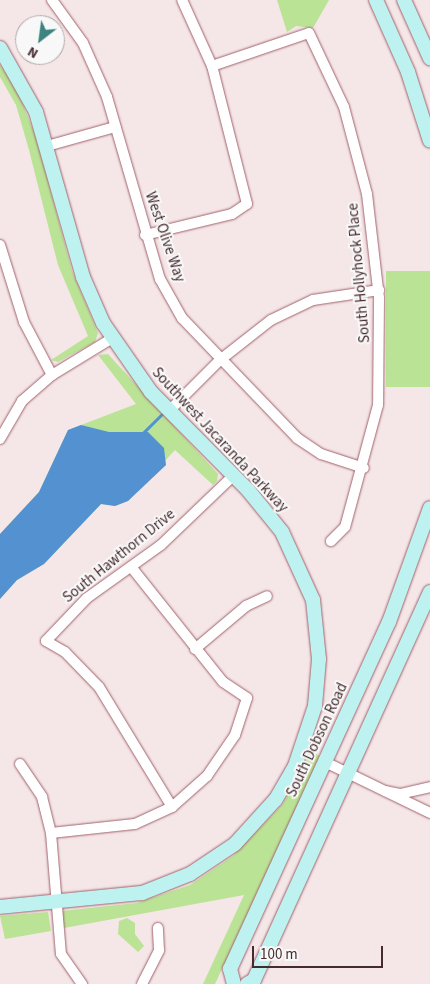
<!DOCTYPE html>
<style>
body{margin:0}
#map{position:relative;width:430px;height:984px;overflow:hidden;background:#f5e6e8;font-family:"Source Sans 3",sans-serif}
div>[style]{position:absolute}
.green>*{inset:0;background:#bbe395;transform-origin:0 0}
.water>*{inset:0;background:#5391d0}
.stream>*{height:2.5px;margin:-1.25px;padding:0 1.25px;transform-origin:1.25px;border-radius:1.25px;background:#5391d0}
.roads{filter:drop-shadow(0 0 1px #a0626b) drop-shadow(0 0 1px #a0626b)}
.street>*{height:10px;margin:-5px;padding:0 5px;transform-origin:5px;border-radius:5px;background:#fff}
.secondary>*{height:14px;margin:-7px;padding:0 7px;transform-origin:7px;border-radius:7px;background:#bef2f0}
span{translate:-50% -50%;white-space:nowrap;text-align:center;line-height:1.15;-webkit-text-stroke:4px #f8f8f8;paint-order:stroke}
.street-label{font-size:15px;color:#462b2e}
.north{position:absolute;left:15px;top:15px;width:50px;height:50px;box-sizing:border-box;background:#f8f8f8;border:1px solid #b1a6a7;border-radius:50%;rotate:210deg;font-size:14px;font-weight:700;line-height:20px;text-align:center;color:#462b2e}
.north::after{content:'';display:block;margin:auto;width:18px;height:22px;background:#3d8480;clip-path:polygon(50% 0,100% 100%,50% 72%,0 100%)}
.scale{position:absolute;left:252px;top:946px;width:131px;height:22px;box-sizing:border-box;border:2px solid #462b2e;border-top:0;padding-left:6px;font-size:15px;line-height:18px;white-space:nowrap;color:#462b2e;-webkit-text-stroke:4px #f8f8f8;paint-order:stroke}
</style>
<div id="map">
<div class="green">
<i style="clip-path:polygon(277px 0,329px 0,313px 28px,296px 26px,287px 32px)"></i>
<i style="clip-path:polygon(0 65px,17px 90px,36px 137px,72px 271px,98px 333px,95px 342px,58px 362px,51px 360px,88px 336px,58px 265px,29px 150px,16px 105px,0 77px)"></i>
<i style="left:430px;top:271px;width:116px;height:44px;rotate:90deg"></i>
<i style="clip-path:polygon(108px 354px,218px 474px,217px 481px,213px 485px,175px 450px,128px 501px,115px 506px,101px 504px,44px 564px,17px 580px,0 599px,0 534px,39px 492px,68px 430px,136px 404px,98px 355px)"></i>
<i style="clip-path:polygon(310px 751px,320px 756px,215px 984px,203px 984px,244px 895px,64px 928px,62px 911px,137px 903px,190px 885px,233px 856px,283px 804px)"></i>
<i style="clip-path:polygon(48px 912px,51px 931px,5px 939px,0 916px)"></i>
<i style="clip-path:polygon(127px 918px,135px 923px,135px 934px,144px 946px,138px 952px,118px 934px,119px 921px)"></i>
</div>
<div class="water">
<i style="clip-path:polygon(81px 425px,109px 432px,148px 432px,164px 448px,166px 465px,128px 501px,115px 506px,101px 504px,44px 564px,17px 580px,0 599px,0 534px,39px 492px,68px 430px)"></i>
</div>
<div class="stream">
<i style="left:142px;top:434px;width:27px;rotate:-45deg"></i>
</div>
<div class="roads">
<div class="street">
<i style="left:52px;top:0;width:53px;rotate:54.2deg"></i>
<i style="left:83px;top:43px;width:59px;rotate:66deg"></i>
<i style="left:107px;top:97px;width:190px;rotate:73.8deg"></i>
<i style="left:160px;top:279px;width:45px;rotate:60.6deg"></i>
<i style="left:182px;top:318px;width:166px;rotate:46.2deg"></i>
<i style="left:297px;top:438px;width:29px;rotate:34deg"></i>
<i style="left:321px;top:454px;width:45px;rotate:18deg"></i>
<i style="left:212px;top:66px;width:102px;rotate:-18.8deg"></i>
<i style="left:309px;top:33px;width:82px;rotate:64.7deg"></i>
<i style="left:344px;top:107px;width:90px;rotate:75.2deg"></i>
<i style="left:367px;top:194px;width:105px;rotate:83.4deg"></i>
<i style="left:379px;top:298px;width:107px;rotate:90.5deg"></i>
<i style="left:378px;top:405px;width:126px;rotate:105.1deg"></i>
<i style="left:345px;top:527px;width:20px;rotate:135deg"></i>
<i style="left:47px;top:146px;width:71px;rotate:-15.6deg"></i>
<i style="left:145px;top:235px;width:89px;rotate:-13.6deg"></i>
<i style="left:232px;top:214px;width:18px;rotate:-34deg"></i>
<i style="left:247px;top:204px;width:142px;rotate:-104.2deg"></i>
<i style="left:212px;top:66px;width:72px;rotate:-114.4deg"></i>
<i style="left:0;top:245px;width:81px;rotate:72.7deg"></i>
<i style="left:24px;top:322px;width:60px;rotate:62.2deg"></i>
<i style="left:169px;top:411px;width:72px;rotate:-45deg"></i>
<i style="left:220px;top:360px;width:65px;rotate:-38.1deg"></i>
<i style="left:271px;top:320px;width:47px;rotate:-25.5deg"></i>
<i style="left:313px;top:300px;width:67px;rotate:-8.6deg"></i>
<i style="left:0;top:439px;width:44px;rotate:-59.9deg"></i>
<i style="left:22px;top:401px;width:40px;rotate:-41deg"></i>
<i style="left:52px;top:375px;width:69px;rotate:-31.4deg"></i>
<i style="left:195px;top:649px;width:67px;rotate:-40.1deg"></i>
<i style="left:246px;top:606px;width:23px;rotate:-25deg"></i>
<i style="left:325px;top:762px;width:117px;rotate:25.9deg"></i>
<i style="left:20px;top:764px;width:40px;rotate:56deg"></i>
<i style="left:42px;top:797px;width:37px;rotate:76deg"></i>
<i style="left:51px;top:833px;width:121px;rotate:85.3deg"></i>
<i style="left:61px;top:954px;width:37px;rotate:55deg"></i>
<i style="left:385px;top:791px;width:15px;rotate:11deg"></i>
<i style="left:400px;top:794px;width:31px;rotate:-13deg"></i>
<i style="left:172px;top:807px;width:140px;rotate:-121.3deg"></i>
<i style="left:99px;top:687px;width:49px;rotate:-134.2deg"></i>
<i style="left:65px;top:652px;width:22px;rotate:-150deg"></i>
<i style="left:46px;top:641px;width:59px;rotate:-46.4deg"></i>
<i style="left:87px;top:598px;width:91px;rotate:-35.6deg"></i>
<i style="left:161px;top:545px;width:101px;rotate:-43.8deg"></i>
<i style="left:51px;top:833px;width:84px;rotate:-6.1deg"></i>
<i style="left:135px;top:824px;width:41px;rotate:-24.7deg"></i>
<i style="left:172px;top:807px;width:47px;rotate:-41.5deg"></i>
<i style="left:207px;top:776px;width:50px;rotate:-55.7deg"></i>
<i style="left:235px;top:735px;width:39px;rotate:-72deg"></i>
<i style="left:247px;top:698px;width:29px;rotate:-146deg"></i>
<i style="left:223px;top:682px;width:146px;rotate:-128.6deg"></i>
<i style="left:142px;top:984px;width:38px;rotate:-63deg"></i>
<i style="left:159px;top:950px;width:22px;rotate:-93deg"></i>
</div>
<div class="secondary">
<i style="left:376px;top:0;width:79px;rotate:66deg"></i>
<i style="left:408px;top:72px;width:72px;rotate:72.3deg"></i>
<i style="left:404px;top:0;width:64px;rotate:65.9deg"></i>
<i style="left:0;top:48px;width:73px;rotate:60.6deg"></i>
<i style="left:36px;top:112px;width:172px;rotate:74.1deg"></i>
<i style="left:83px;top:277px;width:50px;rotate:66.5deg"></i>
<i style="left:103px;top:323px;width:84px;rotate:55.2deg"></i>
<i style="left:151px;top:392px;width:138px;rotate:45.3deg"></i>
<i style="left:248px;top:490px;width:54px;rotate:51deg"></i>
<i style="left:282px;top:532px;width:75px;rotate:65.5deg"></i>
<i style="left:313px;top:600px;width:59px;rotate:84.2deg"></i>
<i style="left:319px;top:659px;width:47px;rotate:94.9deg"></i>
<i style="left:315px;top:706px;width:63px;rotate:108.4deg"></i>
<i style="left:295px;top:766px;width:39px;rotate:120deg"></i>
<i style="left:275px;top:800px;width:59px;rotate:132.3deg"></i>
<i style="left:235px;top:844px;width:54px;rotate:146.3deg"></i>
<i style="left:190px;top:874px;width:52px;rotate:158.4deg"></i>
<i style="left:142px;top:893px;width:143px;rotate:174.4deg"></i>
<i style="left:234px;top:984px;width:16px;rotate:-105deg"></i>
<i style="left:230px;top:969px;width:382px;rotate:-65.4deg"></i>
<i style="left:389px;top:622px;width:121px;rotate:-70.2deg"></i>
<i style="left:247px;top:984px;width:8px;rotate:-30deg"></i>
<i style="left:254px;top:980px;width:426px;rotate:-65.6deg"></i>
</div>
</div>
<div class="street-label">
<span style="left:165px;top:237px;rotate:71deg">West Olive Way</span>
<span style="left:359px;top:273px;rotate:-95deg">South Hollyhock Place</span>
<span style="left:220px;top:440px;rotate:47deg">Southwest Jacaranda Parkway</span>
<span style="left:119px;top:556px;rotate:-39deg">South Hawthorn Drive</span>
<span style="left:317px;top:740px;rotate:-65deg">South Dobson Road</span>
</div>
<div class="north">N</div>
<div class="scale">100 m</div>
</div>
